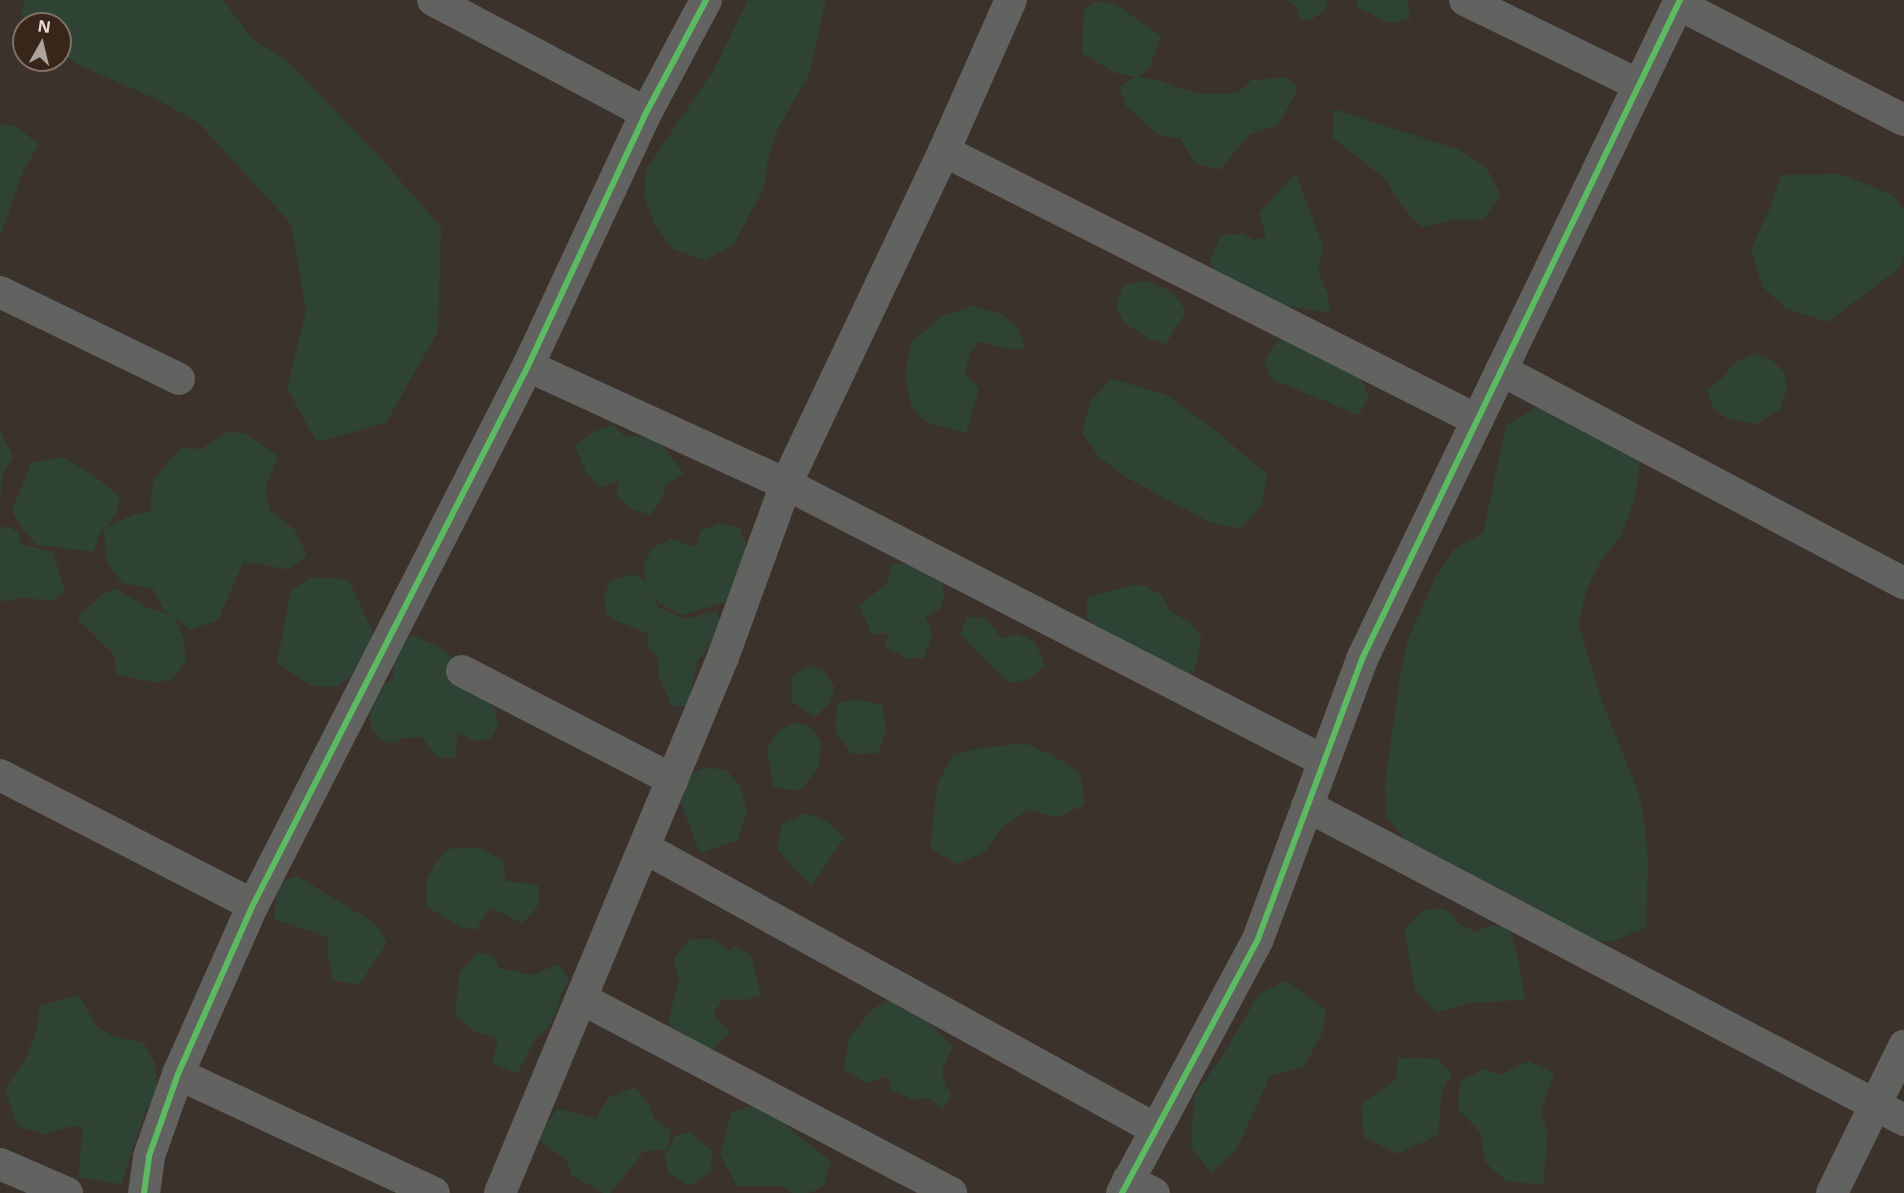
<!DOCTYPE html>
<style>
body{margin:0}
#map{position:relative;width:1904px;height:1193px;overflow:hidden;background:#3c322c;font-family:"Open Sans",sans-serif}
div>[style]{position:absolute}
.green>*{inset:0;background:#2f4335}
.minor>*{height:32px;margin:-16px;padding:0 16px;transform-origin:16px;border-radius:16px;background:#626260}
.cycleway>*{height:6px;margin:-3px;padding:0 3px;transform-origin:3px;border-radius:3px;background:#5cba63}
span{translate:-50% -50%;white-space:nowrap;text-align:center;line-height:1.15;-webkit-text-stroke:6px #38261b;paint-order:stroke}
.north{position:absolute;left:12px;top:12px;width:60px;height:60px;box-sizing:border-box;background:#38261b;border:2px solid #807067;border-radius:50%;rotate:8deg;font-size:16px;font-weight:700;line-height:24px;text-align:center;color:#ebded8}
.north::after{content:'';display:block;margin:auto;width:21px;height:27px;background:#aea29c;clip-path:polygon(50% 0,100% 100%,50% 72%,0 100%)}
</style>
<div id="map">
<div class="green">
<i style="clip-path:polygon(26px 0,223px 0,252px 39px,286px 60px,378px 155px,441px 227px,438px 331px,386px 423px,317px 442px,287px 389px,306px 311px,291px 224px,199px 123px,154px 98px,76px 64px,60px 50px,60px 24px,32px 24px,20px 13px)"></i>
<i style="clip-path:polygon(748px 0,826px 0,809px 75px,778px 128px,768px 159px,764px 188px,733px 245px,706px 260px,673px 249px,656px 227px,644px 198px,646px 170px,713px 71px)"></i>
<i style="clip-path:polygon(1287px 0,1327px 0,1326px 9px,1311px 20px,1300px 19px,1296px 7px)"></i>
<i style="clip-path:polygon(1356px 0,1408px 0,1410px 19px,1389px 23px,1359px 8px)"></i>
<i style="clip-path:polygon(1095px 2px,1115px 4px,1161px 36px,1150px 67px,1138px 77px,1160px 80px,1185px 90px,1206px 94px,1237px 93px,1252px 80px,1288px 77px,1298px 89px,1278px 125px,1249px 135px,1220px 170px,1195px 163px,1180px 138px,1160px 136px,1126px 106px,1119px 87px,1136px 77px,1115px 73px,1082px 53px,1084px 8px)"></i>
<i style="clip-path:polygon(1334px 109px,1459px 150px,1486px 167px,1501px 195px,1483px 220px,1452px 220px,1421px 227px,1401px 205px,1385px 179px,1333px 138px)"></i>
<i style="clip-path:polygon(0 124px,16px 126px,39px 145px,24px 169px,0 237px)"></i>
<i style="clip-path:polygon(1296px 174px,1323px 246px,1318px 271px,1328px 294px,1330px 313px,1273px 304px,1216px 276px,1210px 261px,1221px 235px,1242px 234px,1255px 240px,1266px 237px,1259px 213px)"></i>
<i style="clip-path:polygon(1841px 174px,1893px 195px,1904px 210px,1904px 256px,1898px 269px,1828px 322px,1785px 308px,1762px 286px,1751px 249px,1770px 209px,1781px 175px)"></i>
<i style="clip-path:polygon(1148px 281px,1174px 293px,1186px 312px,1166px 344px,1148px 338px,1124px 323px,1116px 305px,1124px 284px)"></i>
<i style="clip-path:polygon(973px 306px,1001px 314px,1019px 329px,1025px 349px,1001px 348px,979px 341px,970px 354px,965px 373px,979px 389px,966px 433px,926px 422px,911px 406px,905px 376px,911px 342px,943px 316px)"></i>
<i style="clip-path:polygon(1294px 340px,1352px 361px,1369px 396px,1359px 415px,1271px 379px,1264px 361px,1277px 341px)"></i>
<i style="clip-path:polygon(1754px 354px,1771px 359px,1784px 372px,1787px 389px,1780px 409px,1757px 424px,1728px 419px,1714px 410px,1707px 391px,1722px 378px,1735px 362px)"></i>
<i style="clip-path:polygon(1111px 379px,1165px 394px,1216px 431px,1267px 474px,1262px 505px,1240px 529px,1209px 522px,1129px 479px,1100px 458px,1082px 433px,1090px 402px)"></i>
<i style="clip-path:polygon(1546px 402px,1634px 434px,1640px 463px,1635px 497px,1622px 534px,1602px 560px,1586px 590px,1579px 625px,1600px 696px,1639px 794px,1645px 825px,1648px 860px,1646px 928px,1609px 942px,1577px 937px,1409px 845px,1386px 816px,1385px 783px,1401px 671px,1408px 639px,1435px 578px,1454px 549px,1483px 533px,1506px 425px)"></i>
<i style="clip-path:polygon(612px 425px,625px 436px,656px 437px,684px 474px,666px 485px,661px 501px,650px 515px,630px 508px,616px 494px,619px 482px,600px 487px,587px 473px,575px 447px,592px 432px)"></i>
<i style="clip-path:polygon(0 431px,13px 457px,2px 476px,0 505px)"></i>
<i style="clip-path:polygon(228px 432px,245px 433px,278px 456px,265px 488px,270px 510px,295px 530px,307px 555px,288px 570px,263px 564px,243px 563px,218px 620px,191px 630px,175px 618px,184px 639px,186px 661px,173px 679px,156px 683px,116px 674px,115px 656px,77px 618px,101px 595px,115px 589px,149px 608px,172px 615px,164px 610px,153px 589px,122px 583px,106px 560px,104px 528px,100px 532px,94px 552px,37px 545px,23px 530px,12px 511px,31px 463px,63px 457px,100px 480px,120px 497px,117px 513px,105px 528px,135px 514px,150px 512px,153px 480px,181px 448px,201px 449px)"></i>
<i style="clip-path:polygon(720px 523px,739px 527px,751px 556px,740px 588px,725px 602px,682px 615px,659px 603px,652px 595px,659px 608px,685px 619px,716px 611px,722px 621px,712px 644px,697px 661px,689px 706px,672px 706px,658px 675px,658px 658px,648px 648px,648px 633px,617px 621px,606px 614px,604px 597px,610px 581px,632px 574px,641px 577px,646px 584px,643px 564px,653px 548px,671px 539px,695px 547px,702px 530px)"></i>
<i style="clip-path:polygon(7px 526px,19px 533px,20px 544px,53px 552px,65px 591px,50px 602px,26px 597px,3px 602px,0 598px,0 528px)"></i>
<i style="clip-path:polygon(914px 562px,940px 577px,945px 594px,940px 609px,925px 616px,933px 635px,923px 658px,906px 658px,885px 647px,888px 633px,872px 634px,859px 606px,888px 582px,891px 565px)"></i>
<i style="clip-path:polygon(312px 577px,349px 580px,374px 635px,367px 662px,338px 687px,312px 686px,277px 663px,291px 590px)"></i>
<i style="clip-path:polygon(1132px 585px,1143px 585px,1161px 594px,1170px 611px,1191px 623px,1202px 638px,1194px 672px,1177px 677px,1097px 628px,1086px 615px,1088px 597px)"></i>
<i style="clip-path:polygon(967px 617px,986px 618px,1001px 638px,1017px 634px,1035px 642px,1045px 665px,1030px 679px,1010px 683px,960px 635px)"></i>
<i style="clip-path:polygon(414px 636px,436px 645px,452px 656px,455px 668px,487px 698px,496px 712px,498px 725px,491px 738px,475px 741px,458px 733px,455px 758px,437px 757px,422px 737px,405px 738px,388px 744px,372px 731px,369px 704px,375px 691px,393px 678px,394px 642px)"></i>
<i style="clip-path:polygon(810px 666px,823px 670px,835px 688px,828px 705px,815px 717px,791px 701px,792px 676px)"></i>
<i style="clip-path:polygon(855px 699px,883px 705px,886px 731px,878px 753px,852px 754px,835px 732px,837px 704px)"></i>
<i style="clip-path:polygon(797px 722px,811px 727px,821px 742px,819px 767px,800px 791px,773px 787px,767px 749px,780px 730px)"></i>
<i style="clip-path:polygon(1024px 743px,1054px 756px,1080px 773px,1085px 805px,1057px 817px,1029px 810px,1003px 826px,985px 852px,957px 864px,930px 848px,937px 785px,952px 756px,980px 748px)"></i>
<i style="clip-path:polygon(707px 767px,727px 771px,740px 785px,747px 811px,738px 840px,700px 853px,679px 798px,683px 776px)"></i>
<i style="clip-path:polygon(806px 813px,828px 822px,844px 838px,811px 886px,777px 849px,782px 824px)"></i>
<i style="clip-path:polygon(478px 847px,504px 861px,505px 881px,538px 885px,538px 906px,523px 923px,490px 908px,476px 930px,460px 927px,426px 906px,426px 882px,436px 862px,448px 849px)"></i>
<i style="clip-path:polygon(297px 876px,376px 924px,387px 943px,359px 985px,333px 980px,328px 954px,328px 937px,274px 919px,278px 883px)"></i>
<i style="clip-path:polygon(1439px 908px,1451px 913px,1460px 925px,1476px 932px,1490px 925px,1510px 927px,1519px 962px,1525px 1000px,1469px 1003px,1436px 1013px,1415px 990px,1404px 929px,1423px 910px)"></i>
<i style="clip-path:polygon(691px 939px,714px 939px,729px 951px,735px 946px,751px 955px,761px 995px,745px 1000px,723px 999px,713px 1014px,730px 1033px,701px 1059px,672px 1038px,669px 1018px,679px 979px,673px 959px)"></i>
<i style="clip-path:polygon(479px 952px,494px 957px,499px 968px,532px 975px,558px 965px,569px 978px,559px 1000px,557px 1012px,547px 1029px,535px 1040px,517px 1074px,492px 1064px,498px 1039px,474px 1031px,455px 1015px,459px 973px)"></i>
<i style="clip-path:polygon(1286px 981px,1325px 1009px,1324px 1029px,1304px 1067px,1270px 1076px,1237px 1149px,1211px 1173px,1191px 1147px,1194px 1096px,1223px 1055px,1259px 994px)"></i>
<i style="clip-path:polygon(79px 995px,97px 1027px,115px 1037px,144px 1043px,155px 1063px,158px 1092px,145px 1112px,121px 1184px,78px 1177px,83px 1127px,71px 1126px,46px 1134px,18px 1127px,5px 1089px,25px 1060px,36px 1033px,40px 1006px)"></i>
<i style="clip-path:polygon(893px 999px,917px 1011px,953px 1047px,942px 1069px,945px 1084px,952px 1096px,942px 1108px,928px 1098px,913px 1100px,890px 1089px,889px 1076px,867px 1083px,844px 1070px,849px 1038px,872px 1009px)"></i>
<i style="clip-path:polygon(1398px 1058px,1438px 1059px,1452px 1074px,1442px 1090px,1438px 1135px,1397px 1154px,1364px 1137px,1361px 1104px,1396px 1080px)"></i>
<i style="clip-path:polygon(1529px 1061px,1554px 1073px,1541px 1113px,1548px 1131px,1543px 1185px,1506px 1181px,1485px 1162px,1480px 1132px,1458px 1109px,1460px 1080px,1485px 1069px,1499px 1075px)"></i>
<i style="clip-path:polygon(636px 1087px,649px 1105px,654px 1118px,671px 1131px,667px 1149px,644px 1151px,611px 1193px,603px 1193px,572px 1175px,567px 1161px,537px 1139px,557px 1109px,596px 1118px,608px 1098px)"></i>
<i style="clip-path:polygon(757px 1106px,786px 1123px,793px 1132px,831px 1161px,824px 1186px,808px 1193px,792px 1193px,783px 1186px,737px 1186px,720px 1154px,732px 1111px)"></i>
<i style="clip-path:polygon(689px 1132px,712px 1151px,711px 1171px,690px 1186px,669px 1173px,664px 1157px,675px 1136px)"></i>
</div>
<div class="minor">
<i style="left:433px;top:0;width:241px;rotate:27.9deg"></i>
<i style="left:1465px;top:0;width:194px;rotate:26deg"></i>
<i style="left:1678px;top:4px;width:254px;rotate:27.2deg"></i>
<i style="left:944px;top:151px;width:597px;rotate:26.78deg"></i>
<i style="left:0;top:292px;width:199px;rotate:25.9deg"></i>
<i style="left:528px;top:366px;width:284px;rotate:24.6deg"></i>
<i style="left:786px;top:484px;width:605px;rotate:27.24deg"></i>
<i style="left:1501px;top:370px;width:456px;rotate:27.9deg"></i>
<i style="left:462px;top:671px;width:237px;rotate:27.3deg"></i>
<i style="left:0;top:775px;width:284px;rotate:27.2deg"></i>
<i style="left:1307px;top:806px;width:675px;rotate:27.74deg"></i>
<i style="left:645px;top:848px;width:582px;rotate:28.85deg"></i>
<i style="left:582px;top:999px;width:417px;rotate:27.7deg"></i>
<i style="left:178px;top:1074px;width:282px;rotate:24.9deg"></i>
<i style="left:0;top:1164px;width:73px;rotate:23.4deg"></i>
<i style="left:1128px;top:1180px;width:29px;rotate:27deg"></i>
<i style="left:144px;top:1193px;width:37px;rotate:-82deg"></i>
<i style="left:149px;top:1156px;width:87px;rotate:-70.5deg"></i>
<i style="left:178px;top:1074px;width:185px;rotate:-66.1deg"></i>
<i style="left:253px;top:905px;width:605px;rotate:-62.97deg"></i>
<i style="left:528px;top:366px;width:279px;rotate:-65deg"></i>
<i style="left:646px;top:113px;width:128px;rotate:-62deg"></i>
<i style="left:500px;top:1193px;width:581px;rotate:-67.41deg"></i>
<i style="left:723px;top:657px;width:184px;rotate:-70deg"></i>
<i style="left:786px;top:484px;width:369px;rotate:-64.6deg"></i>
<i style="left:944px;top:151px;width:165px;rotate:-66.1deg"></i>
<i style="left:1122px;top:1193px;width:288px;rotate:-61.8deg"></i>
<i style="left:1258px;top:939px;width:299px;rotate:-69.6deg"></i>
<i style="left:1362px;top:659px;width:732px;rotate:-64.24deg"></i>
<i style="left:1832px;top:1193px;width:164px;rotate:-63.9deg"></i>
</div>
<div class="cycleway">
<i style="left:144px;top:1193px;width:37px;rotate:-82deg"></i>
<i style="left:149px;top:1156px;width:87px;rotate:-70.5deg"></i>
<i style="left:178px;top:1074px;width:185px;rotate:-66.1deg"></i>
<i style="left:253px;top:905px;width:605px;rotate:-62.97deg"></i>
<i style="left:528px;top:366px;width:279px;rotate:-65deg"></i>
<i style="left:646px;top:113px;width:128px;rotate:-62deg"></i>
<i style="left:1122px;top:1193px;width:288px;rotate:-61.8deg"></i>
<i style="left:1258px;top:939px;width:299px;rotate:-69.6deg"></i>
<i style="left:1362px;top:659px;width:732px;rotate:-64.24deg"></i>
</div>
<div class="north">N</div>
</div>
